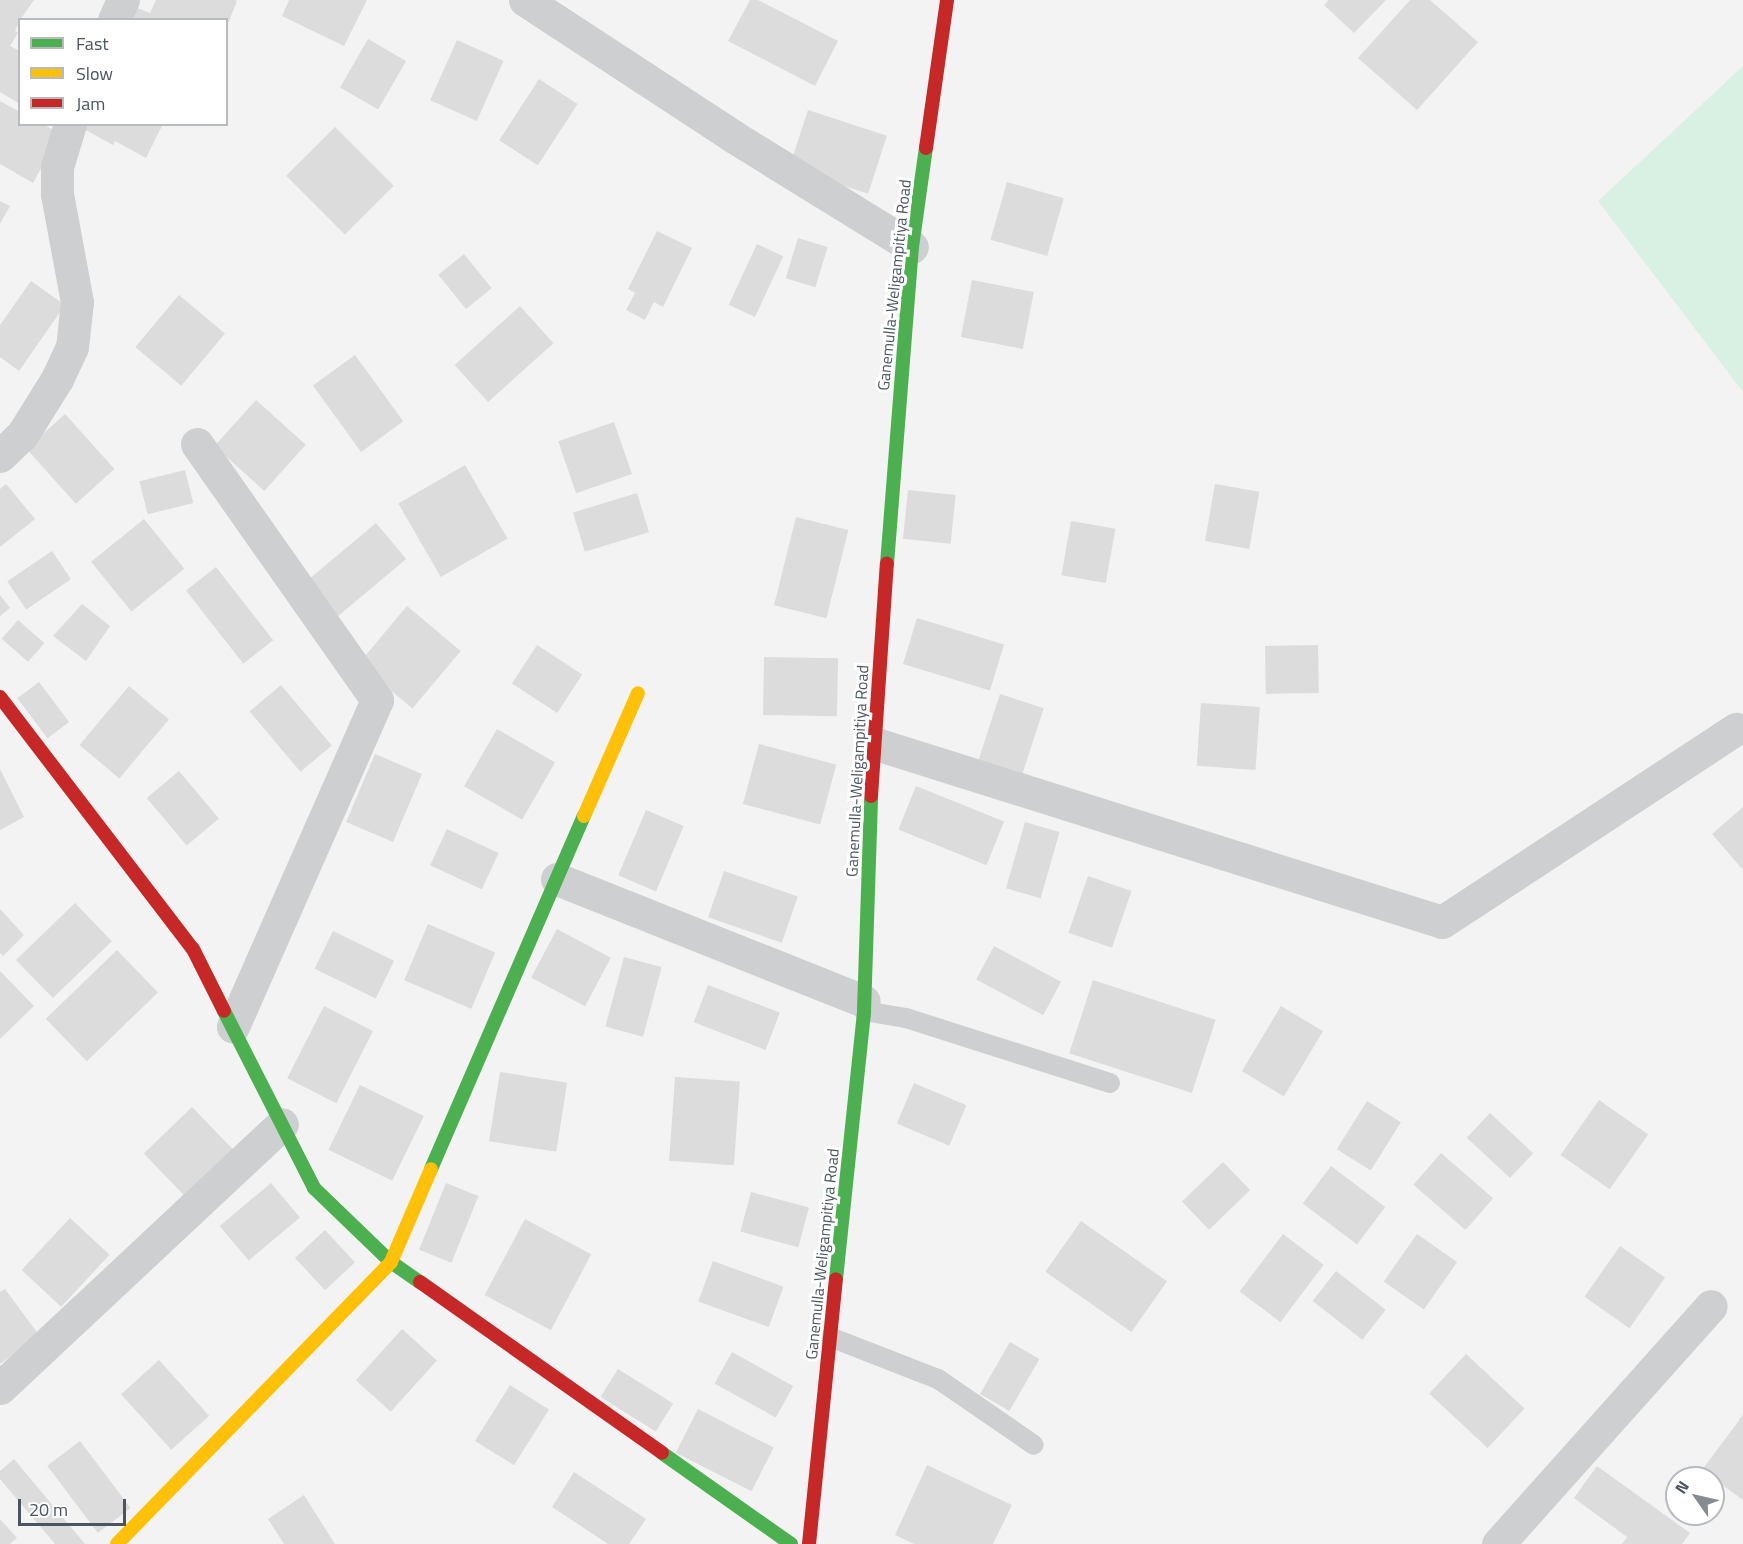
<!DOCTYPE html>
<style>
body{margin:0}
#map{position:relative;width:1743px;height:1544px;overflow:hidden;background:#f3f3f3;font-family:"Titillium Web",sans-serif}
div>[style]{position:absolute}
.green>*{inset:0;background:#d9f1e2}
.building>*{inset:0;background:#dcdcdd;transform-origin:0 0}
.lane>*{height:20px;margin:-10px;padding:0 10px;transform-origin:10px;border-radius:10px;background:#cdcfd1}
.street>*{height:33px;margin:-16.5px;padding:0 16.5px;transform-origin:16.5px;border-radius:16.5px;background:#cdcfd1}
.fast>*{height:14px;margin:-7px;padding:0 7px;transform-origin:7px;border-radius:7px;background:#4caf50}
.slow>*{height:14px;margin:-7px;padding:0 7px;transform-origin:7px;border-radius:7px;background:#ffc107}
.jam>*{height:14px;margin:-7px;padding:0 7px;transform-origin:7px;border-radius:7px;background:#c62828}
span{translate:-50% -50%;white-space:nowrap;text-align:center;line-height:1.15;-webkit-text-stroke:6px #fff;paint-order:stroke}
.street-label{font-size:16px;color:#4a5560}
.legend{position:absolute;left:18px;top:18px;width:210px;height:108px;box-sizing:border-box;background:#fff;border:2px solid #b7bbbf;margin:0;padding:8px 10px;list-style:none;font-size:18px;color:#4a5560}
.legend li{display:flex;align-items:center;gap:12px;height:30px}
.legend b{width:30px;border:2px solid #b7bbbf}
.north{position:absolute;left:1665px;top:1466px;width:60px;height:60px;box-sizing:border-box;background:#fff;border:2px solid #b7bbbf;border-radius:50%;rotate:304deg;font-size:16px;font-weight:700;line-height:24px;text-align:center;color:#4a5560}
.north::after{content:'';display:block;margin:auto;width:21px;height:27px;background:#858c93;clip-path:polygon(50% 0,100% 100%,50% 72%,0 100%)}
.scale{position:absolute;left:18px;top:1499px;width:108px;height:27px;box-sizing:border-box;border:3px solid #4a5560;border-top:0;padding-left:8px;font-size:18px;line-height:21px;white-space:nowrap;color:#4a5560;-webkit-text-stroke:4px #fff;paint-order:stroke}
</style>
<div id="map">
<div class="green">
<i style="clip-path:polygon(1743px 66px,1743px 392px,1598px 201px)"></i>
</div>
<div class="building">
<i style="clip-path:polygon(0 0,34px 0,20px 20px,15px 31px,18px 33px,10px 46px,20px 51px,20px 104px,0 92px)"></i>
<i style="clip-path:polygon(156px 0,235px 0,237px 1px,227px 26px,226px 20px,124px 20px,130px 5px,150px 13px)"></i>
<i style="clip-path:polygon(289px 0,367px 0,344px 46px,282px 16px)"></i>
<i style="clip-path:polygon(750px 0,758px 0,838px 41px,815px 86px,728px 41px)"></i>
<i style="clip-path:polygon(1329px 0,1386px 0,1354px 33px,1324px 5px)"></i>
<i style="clip-path:polygon(1410px 0,1430px 0,1478px 42px,1417px 110px,1358px 58px)"></i>
<i style="left:368px;top:39px;width:44px;height:56px;rotate:30deg"></i>
<i style="left:457px;top:40px;width:51px;height:66px;rotate:24deg"></i>
<i style="left:539px;top:79px;width:46px;height:73px;rotate:33deg"></i>
<i style="clip-path:polygon(0 101px,20px 112px,20px 124px,43px 124px,60px 134px,33px 183px,0 164px)"></i>
<i style="left:808px;top:110px;width:83px;height:61px;rotate:18deg"></i>
<i style="clip-path:polygon(84px 124px,163px 124px,146px 158px,115px 141px,113px 145px,82px 128px)"></i>
<i style="left:335px;top:127px;width:83px;height:69px;rotate:45deg"></i>
<i style="left:1007px;top:182px;width:59px;height:60px;rotate:16deg"></i>
<i style="clip-path:polygon(0 201px,10px 206px,0 224px)"></i>
<i style="clip-path:polygon(657px 231px,692px 248px,663px 307px,654px 302px,645px 320px,626px 310px,635px 293px,628px 289px)"></i>
<i style="left:798px;top:238px;width:31px;height:42px;rotate:17deg"></i>
<i style="left:757px;top:244px;width:29px;height:67px;rotate:25deg"></i>
<i style="left:464px;top:254px;width:44px;height:33px;rotate:51deg"></i>
<i style="left:972px;top:280px;width:63px;height:58px;rotate:11deg"></i>
<i style="clip-path:polygon(31px 281px,65px 305px,19px 371px,0 357px,0 325px)"></i>
<i style="left:179px;top:295px;width:60px;height:68px;rotate:40deg"></i>
<i style="left:520px;top:306px;width:50px;height:88px;rotate:48deg"></i>
<i style="left:355px;top:355px;width:82px;height:52px;rotate:54deg"></i>
<i style="left:256px;top:400px;width:67px;height:62px;rotate:42deg"></i>
<i style="left:65px;top:414px;width:74px;height:52px;rotate:48deg"></i>
<i style="left:614px;top:422px;width:55px;height:59px;rotate:71deg"></i>
<i style="left:465px;top:465px;width:85px;height:77px;rotate:60deg"></i>
<i style="left:185px;top:470px;width:34px;height:47px;rotate:76deg"></i>
<i style="clip-path:polygon(6px 484px,35px 519px,0 547px,0 489px)"></i>
<i style="left:1215px;top:484px;width:45px;height:58px;rotate:10deg"></i>
<i style="left:908px;top:490px;width:48px;height:49px;rotate:6deg"></i>
<i style="left:637px;top:493px;width:41px;height:67px;rotate:73deg"></i>
<i style="left:796px;top:517px;width:54px;height:91px;rotate:14deg"></i>
<i style="left:144px;top:519px;width:64px;height:68px;rotate:51deg"></i>
<i style="left:1071px;top:521px;width:45px;height:55px;rotate:10deg"></i>
<i style="left:376px;top:523px;width:47px;height:97px;rotate:50deg"></i>
<i style="left:52px;top:551px;width:34px;height:54px;rotate:56deg"></i>
<i style="left:216px;top:567px;width:93px;height:38px;rotate:52deg"></i>
<i style="clip-path:polygon(0 595px,10px 608px,0 616px)"></i>
<i style="clip-path:polygon(82px 604px,110px 626px,86px 661px,53px 636px)"></i>
<i style="left:407px;top:606px;width:70px;height:75px;rotate:40deg"></i>
<i style="left:917px;top:618px;width:91px;height:48px;rotate:17deg"></i>
<i style="left:18px;top:620px;width:35px;height:25px;rotate:41deg"></i>
<i style="left:537px;top:645px;width:54px;height:46px;rotate:33deg"></i>
<i style="left:1318px;top:645px;width:48px;height:53px;rotate:89deg"></i>
<i style="left:764px;top:657px;width:74px;height:58px;rotate:1deg"></i>
<i style="left:39px;top:682px;width:50px;height:27px;rotate:53deg"></i>
<i style="left:281px;top:685px;width:79px;height:41px;rotate:50deg"></i>
<i style="left:129px;top:686px;width:52px;height:77px;rotate:40deg"></i>
<i style="left:1000px;top:694px;width:46px;height:70px;rotate:18deg"></i>
<i style="left:1201px;top:703px;width:59px;height:63px;rotate:4deg"></i>
<i style="left:497px;top:729px;width:67px;height:66px;rotate:30deg"></i>
<i style="left:759px;top:744px;width:80px;height:62px;rotate:15deg"></i>
<i style="left:375px;top:754px;width:51px;height:74px;rotate:23deg"></i>
<i style="clip-path:polygon(0 769px,24px 817px,0 830px)"></i>
<i style="left:179px;top:771px;width:62px;height:42px;rotate:50deg"></i>
<i style="left:916px;top:786px;width:95px;height:47px;rotate:22deg"></i>
<i style="clip-path:polygon(1743px 807px,1743px 870px,1712px 834px)"></i>
<i style="left:646px;top:810px;width:41px;height:71px;rotate:23deg"></i>
<i style="left:1025px;top:822px;width:36px;height:69px;rotate:16deg"></i>
<i style="left:447px;top:829px;width:57px;height:40px;rotate:25deg"></i>
<i style="left:724px;top:871px;width:78px;height:49px;rotate:19deg"></i>
<i style="left:1088px;top:876px;width:46px;height:60px;rotate:19deg"></i>
<i style="left:75px;top:903px;width:53px;height:82px;rotate:46deg"></i>
<i style="clip-path:polygon(0 909px,24px 935px,3px 956px,0 953px)"></i>
<i style="left:428px;top:924px;width:73px;height:61px;rotate:23deg"></i>
<i style="left:557px;top:929px;width:61px;height:55px;rotate:28deg"></i>
<i style="left:333px;top:931px;width:68px;height:42px;rotate:26deg"></i>
<i style="left:994px;top:946px;width:76px;height:38px;rotate:28deg"></i>
<i style="left:117px;top:950px;width:59px;height:99px;rotate:46deg"></i>
<i style="left:624px;top:957px;width:39px;height:72px;rotate:15deg"></i>
<i style="clip-path:polygon(0 971px,34px 1006px,0 1039px)"></i>
<i style="left:1093px;top:980px;width:129px;height:77px;rotate:18deg"></i>
<i style="left:708px;top:985px;width:77px;height:40px;rotate:21deg"></i>
<i style="left:324px;top:1006px;width:55px;height:81px;rotate:27deg"></i>
<i style="left:1281px;top:1006px;width:49px;height:76px;rotate:31deg"></i>
<i style="left:500px;top:1072px;width:68px;height:70px;rotate:9deg"></i>
<i style="left:675px;top:1077px;width:65px;height:84px;rotate:4deg"></i>
<i style="left:914px;top:1083px;width:57px;height:44px;rotate:23deg"></i>
<i style="left:360px;top:1085px;width:71px;height:72px;rotate:26deg"></i>
<i style="left:1599px;top:1100px;width:60px;height:67px;rotate:35deg"></i>
<i style="left:1367px;top:1101px;width:40px;height:57px;rotate:32deg"></i>
<i style="left:192px;top:1107px;width:59px;height:67px;rotate:46deg"></i>
<i style="left:1490px;top:1113px;width:59px;height:34px;rotate:43deg"></i>
<i style="left:1441px;top:1153px;width:69px;height:42px;rotate:41deg"></i>
<i style="left:1223px;top:1162px;width:39px;height:57px;rotate:46deg"></i>
<i style="left:1331px;top:1166px;width:68px;height:47px;rotate:37deg"></i>
<i style="left:271px;top:1183px;width:45px;height:67px;rotate:50deg"></i>
<i style="left:446px;top:1183px;width:35px;height:72px;rotate:22deg"></i>
<i style="left:751px;top:1192px;width:60px;height:41px;rotate:15deg"></i>
<i style="left:70px;top:1218px;width:54px;height:71px;rotate:43deg"></i>
<i style="left:525px;top:1219px;width:75px;height:86px;rotate:28deg"></i>
<i style="left:1081px;top:1221px;width:105px;height:62px;rotate:35deg"></i>
<i style="left:325px;top:1230px;width:44px;height:41px;rotate:47deg"></i>
<i style="left:1283px;top:1234px;width:51px;height:72px;rotate:37deg"></i>
<i style="left:1417px;top:1234px;width:49px;height:58px;rotate:35deg"></i>
<i style="left:1620px;top:1246px;width:55px;height:62px;rotate:35deg"></i>
<i style="left:713px;top:1261px;width:75px;height:43px;rotate:20deg"></i>
<i style="left:1336px;top:1271px;width:63px;height:38px;rotate:38deg"></i>
<i style="clip-path:polygon(5px 1289px,39px 1335px,0 1364px,0 1292px)"></i>
<i style="left:402px;top:1329px;width:47px;height:69px;rotate:42deg"></i>
<i style="left:1010px;top:1342px;width:34px;height:60px;rotate:30deg"></i>
<i style="left:732px;top:1352px;width:70px;height:36px;rotate:29deg"></i>
<i style="left:1466px;top:1354px;width:80px;height:54px;rotate:43deg"></i>
<i style="left:159px;top:1360px;width:75px;height:51px;rotate:48deg"></i>
<i style="left:618px;top:1369px;width:65px;height:33px;rotate:32deg"></i>
<i style="left:510px;top:1385px;width:46px;height:66px;rotate:32deg"></i>
<i style="left:698px;top:1409px;width:85px;height:49px;rotate:27deg"></i>
<i style="clip-path:polygon(1743px 1415px,1743px 1500px,1702px 1470px)"></i>
<i style="left:80px;top:1441px;width:84px;height:41px;rotate:53deg"></i>
<i style="clip-path:polygon(14px 1459px,85px 1544px,55px 1544px,0 1479px,0 1471px)"></i>
<i style="clip-path:polygon(927px 1465px,1012px 1505px,993px 1544px,914px 1544px,895px 1535px)"></i>
<i style="clip-path:polygon(1597px 1466px,1690px 1533px,1682px 1544px,1622px 1544px,1627px 1537px,1574px 1498px)"></i>
<i style="clip-path:polygon(574px 1472px,646px 1519px,629px 1544px,608px 1544px,552px 1507px)"></i>
<i style="clip-path:polygon(304px 1495px,335px 1544px,284px 1544px,268px 1519px)"></i>
<i style="clip-path:polygon(0 1519px,17px 1538px,10px 1544px,0 1544px)"></i>
</div>
<div class="lane">
<i style="left:864px;top:1011px;width:43px;rotate:9.5deg"></i>
<i style="left:906px;top:1018px;width:214px;rotate:17.7deg"></i>
<i style="left:830px;top:1337px;width:116px;rotate:21.3deg"></i>
<i style="left:938px;top:1379px;width:116px;rotate:34.5deg"></i>
</div>
<div class="street">
<i style="left:525px;top:0;width:250px;rotate:33.2deg"></i>
<i style="left:734px;top:137px;width:209px;rotate:31.7deg"></i>
<i style="left:114px;top:20px;width:22px;rotate:-66deg"></i>
<i style="left:197px;top:444px;width:313px;rotate:54.9deg"></i>
<i style="left:377px;top:700px;width:357px;rotate:113.8deg"></i>
<i style="left:0;top:456px;width:30px;rotate:-44deg"></i>
<i style="left:22px;top:435px;width:66px;rotate:-58deg"></i>
<i style="left:57px;top:379px;width:35px;rotate:-65deg"></i>
<i style="left:72px;top:347px;width:45px;rotate:-83.7deg"></i>
<i style="left:77px;top:302px;width:110px;rotate:-100.5deg"></i>
<i style="left:57px;top:194px;width:27px;rotate:-90deg"></i>
<i style="left:57px;top:167px;width:45px;rotate:-73.2deg"></i>
<i style="left:873px;top:743px;width:596px;rotate:17.46deg"></i>
<i style="left:1442px;top:922px;width:352px;rotate:-33.3deg"></i>
<i style="left:557px;top:879px;width:330px;rotate:21.7deg"></i>
<i style="left:0;top:1388px;width:386px;rotate:-43.1deg"></i>
<i style="left:1498px;top:1544px;width:319px;rotate:-48.2deg"></i>
</div>
<div class="fast">
<i style="left:887px;top:564px;width:318px;rotate:-85.5deg"></i>
<i style="left:912px;top:247px;width:100px;rotate:-82deg"></i>
<i style="left:224px;top:1011px;width:199px;rotate:63deg"></i>
<i style="left:314px;top:1188px;width:107px;rotate:43.9deg"></i>
<i style="left:391px;top:1262px;width:35px;rotate:35deg"></i>
<i style="left:431px;top:1169px;width:385px;rotate:-66.6deg"></i>
<i style="left:836px;top:1279px;width:269px;rotate:-84deg"></i>
<i style="left:864px;top:1011px;width:215px;rotate:-88.1deg"></i>
<i style="left:662px;top:1453px;width:158px;rotate:35.2deg"></i>
</div>
<div class="slow">
<i style="left:584px;top:816px;width:134px;rotate:-66.3deg"></i>
<i style="left:117px;top:1544px;width:393px;rotate:-45.8deg"></i>
<i style="left:391px;top:1262px;width:101px;rotate:-66.7deg"></i>
</div>
<div class="jam">
<i style="left:926px;top:148px;width:149px;rotate:-81.9deg"></i>
<i style="left:0;top:697px;width:317px;rotate:52.6deg"></i>
<i style="left:193px;top:949px;width:69px;rotate:63.4deg"></i>
<i style="left:871px;top:796px;width:233px;rotate:-86.1deg"></i>
<i style="left:420px;top:1282px;width:296px;rotate:35.2deg"></i>
<i style="left:809px;top:1544px;width:266px;rotate:-84.2deg"></i>
</div>
<div class="street-label">
<span style="left:894px;top:285px;rotate:-84deg">Ganemulla-Weligampitiya Road</span>
<span style="left:857px;top:771px;rotate:-87deg">Ganemulla-Weligampitiya Road</span>
<span style="left:822px;top:1254px;rotate:-84deg">Ganemulla-Weligampitiya Road</span>
</div>
<ul class="legend">
<li><b style="height:8px;background:#4caf50"></b>Fast</li>
<li><b style="height:8px;background:#ffc107"></b>Slow</li>
<li><b style="height:8px;background:#c62828"></b>Jam</li>
</ul>
<div class="north">N</div>
<div class="scale">20 m</div>
</div>
